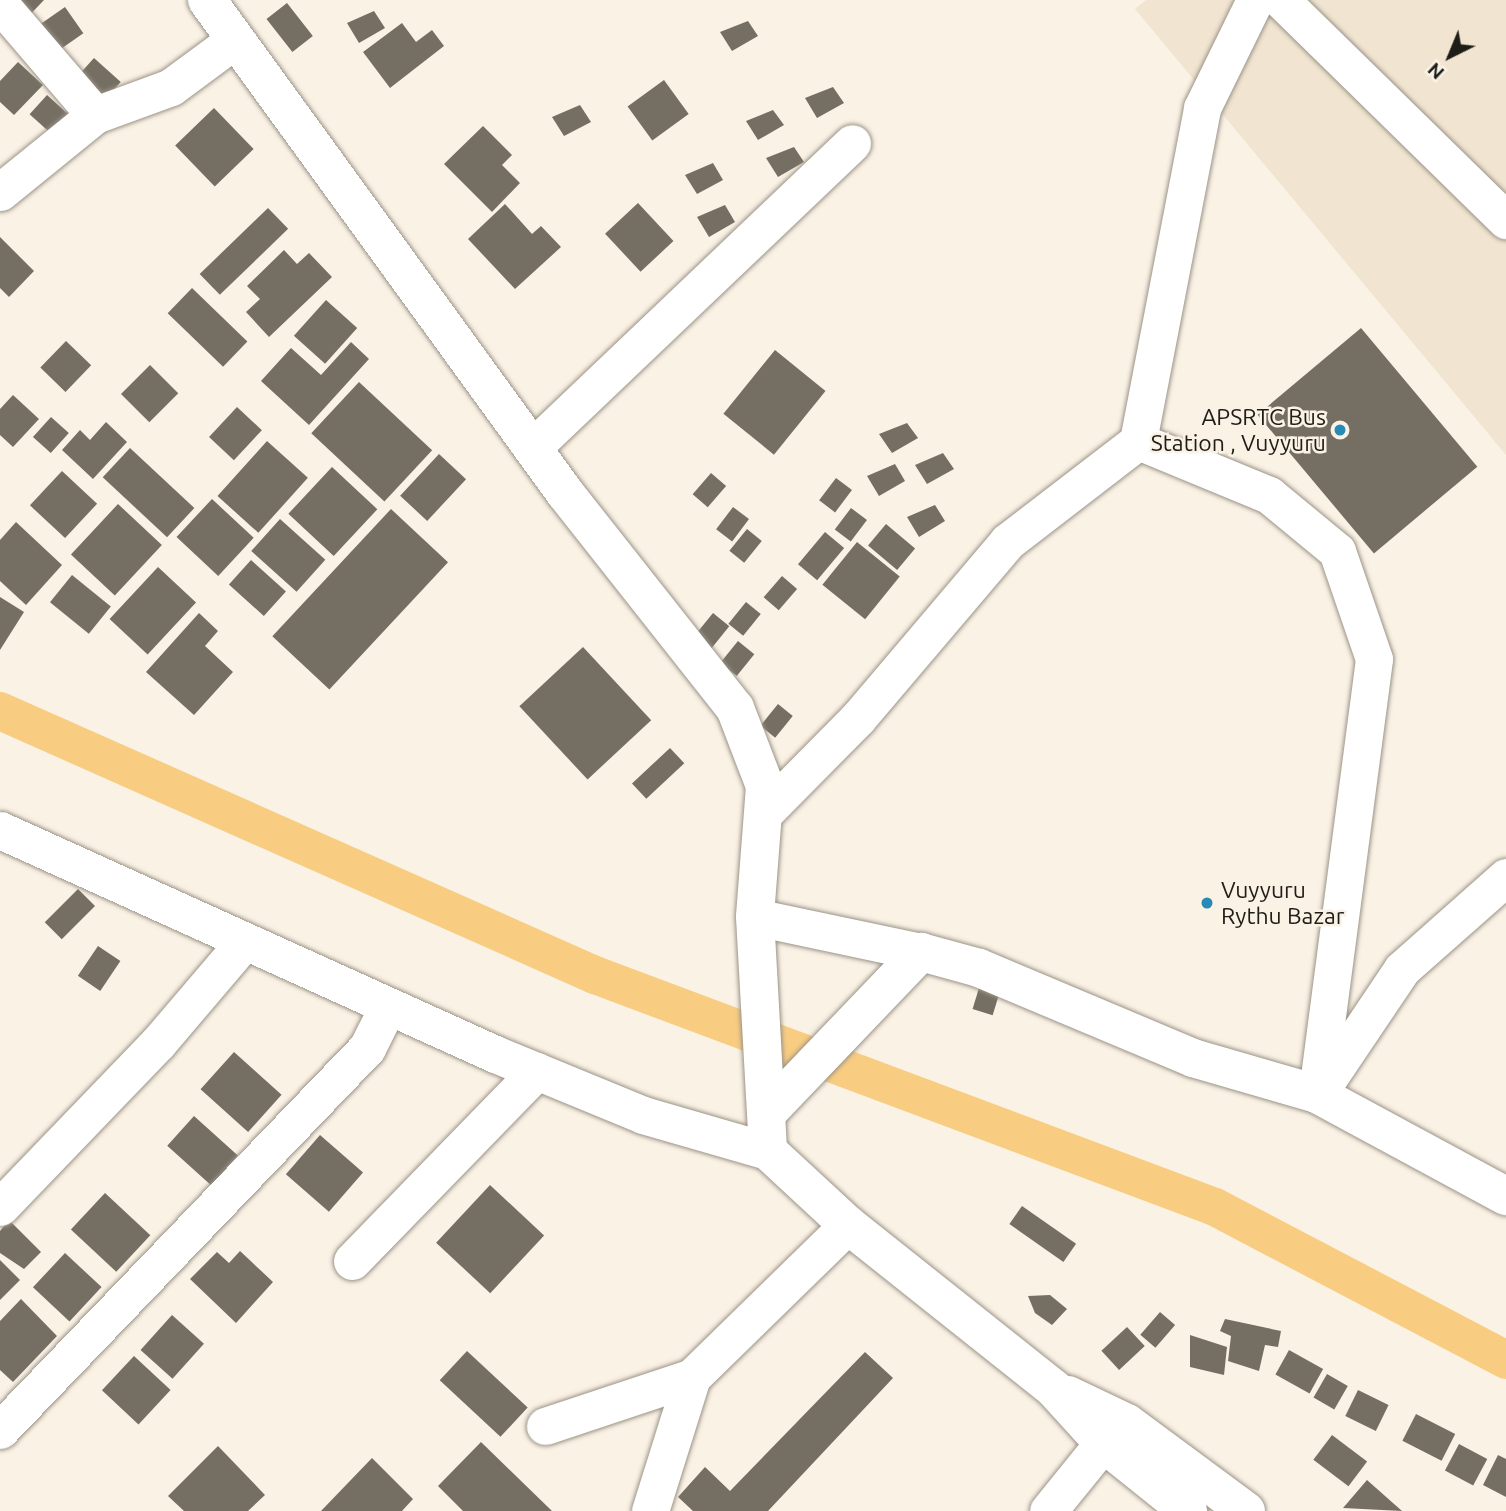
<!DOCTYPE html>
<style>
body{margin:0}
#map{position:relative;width:1506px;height:1511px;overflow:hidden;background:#faf2e5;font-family:Ubuntu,sans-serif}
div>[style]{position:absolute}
.built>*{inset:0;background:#f1e5d1}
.canal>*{height:38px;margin:-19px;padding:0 19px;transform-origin:19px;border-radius:19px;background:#f8cd82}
.building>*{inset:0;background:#756e62;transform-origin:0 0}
.roads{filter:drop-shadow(0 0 2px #9b9387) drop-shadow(0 0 2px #9b9387)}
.minor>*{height:37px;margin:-18.5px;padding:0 18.5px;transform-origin:18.5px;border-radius:18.5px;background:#fff}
.tertiary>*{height:38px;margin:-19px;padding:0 19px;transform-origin:19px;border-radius:19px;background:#fff}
.secondary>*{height:38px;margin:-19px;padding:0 19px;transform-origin:19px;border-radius:19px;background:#fff}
.dots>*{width:19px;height:19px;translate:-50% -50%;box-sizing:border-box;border:4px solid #faf2e5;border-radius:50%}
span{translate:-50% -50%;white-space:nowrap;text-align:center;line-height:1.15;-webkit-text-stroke:5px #faf2e5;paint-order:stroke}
.poi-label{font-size:23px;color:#1f1d18}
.right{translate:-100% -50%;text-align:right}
.left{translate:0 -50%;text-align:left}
.north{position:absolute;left:1415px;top:21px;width:70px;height:70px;-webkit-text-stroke:5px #faf2e5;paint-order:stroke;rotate:223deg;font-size:19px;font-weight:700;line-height:28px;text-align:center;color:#1f1d18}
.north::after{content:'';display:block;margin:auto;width:24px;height:32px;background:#1f1d18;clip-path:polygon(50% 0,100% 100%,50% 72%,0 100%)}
</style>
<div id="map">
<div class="built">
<i style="clip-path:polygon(1146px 0,1506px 0,1506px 455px,1135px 9px)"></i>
</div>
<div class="canal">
<i style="left:0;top:711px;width:651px;rotate:23.93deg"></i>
<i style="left:595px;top:975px;width:662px;rotate:20.52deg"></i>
<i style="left:1215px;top:1207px;width:329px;rotate:27.7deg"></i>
</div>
<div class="building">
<i style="clip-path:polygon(1px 0,44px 0,24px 21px)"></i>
<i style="left:287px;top:3px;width:42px;height:26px;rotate:52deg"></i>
<i style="left:65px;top:7px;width:32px;height:39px;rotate:55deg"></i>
<i style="clip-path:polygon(374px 11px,385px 28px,359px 43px,347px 23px)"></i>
<i style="clip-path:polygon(748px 21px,758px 36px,732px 51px,720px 32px)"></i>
<i style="clip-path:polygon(402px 23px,416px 42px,432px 30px,444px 46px,390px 88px,363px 52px)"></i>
<i style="left:94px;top:58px;width:36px;height:33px;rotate:42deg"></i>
<i style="clip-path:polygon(18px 62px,43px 85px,14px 115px,0 102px,0 81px)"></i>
<i style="left:664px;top:80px;width:42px;height:45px;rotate:54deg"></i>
<i style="clip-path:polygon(833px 87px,844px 103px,817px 118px,805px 98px)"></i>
<i style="left:47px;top:95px;width:31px;height:26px;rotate:42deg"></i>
<i style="clip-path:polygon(580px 105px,591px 122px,564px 136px,552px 117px)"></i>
<i style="left:214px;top:108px;width:57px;height:54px;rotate:46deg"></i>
<i style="clip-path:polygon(773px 110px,784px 125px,758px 140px,746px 121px)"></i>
<i style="clip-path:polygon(483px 126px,512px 155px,502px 165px,520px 183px,492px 212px,444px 164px)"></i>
<i style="clip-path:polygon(794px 147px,804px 162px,778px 177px,766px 158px)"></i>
<i style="clip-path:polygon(713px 163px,723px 180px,697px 194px,685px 175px)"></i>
<i style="left:638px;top:203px;width:52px;height:45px;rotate:47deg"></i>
<i style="clip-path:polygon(505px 204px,532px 234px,541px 226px,561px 247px,515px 289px,468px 239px)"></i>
<i style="clip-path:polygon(725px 205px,735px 222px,709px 237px,697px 217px)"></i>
<i style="left:268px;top:208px;width:29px;height:95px;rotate:46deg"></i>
<i style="clip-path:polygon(0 237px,34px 271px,9px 297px,0 288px)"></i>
<i style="clip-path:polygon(284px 250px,297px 264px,309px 253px,332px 277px,269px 337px,246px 312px,260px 299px,247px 286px)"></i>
<i style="left:192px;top:288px;width:77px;height:35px;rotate:44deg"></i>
<i style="left:326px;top:300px;width:42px;height:48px;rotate:42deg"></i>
<i style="left:1361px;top:328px;width:181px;height:135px;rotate:50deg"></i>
<i style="left:66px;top:341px;width:35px;height:37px;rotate:44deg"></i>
<i style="clip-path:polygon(351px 342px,369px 359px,309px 425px,261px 381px,291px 348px,321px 375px)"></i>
<i style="left:775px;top:350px;width:65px;height:82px;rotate:39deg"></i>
<i style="left:150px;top:365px;width:40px;height:41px;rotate:45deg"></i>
<i style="left:359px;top:382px;width:100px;height:70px;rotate:43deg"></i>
<i style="clip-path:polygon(13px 395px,39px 419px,13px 447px,0 435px,0 409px)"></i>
<i style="left:237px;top:407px;width:34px;height:41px;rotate:43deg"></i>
<i style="left:51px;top:417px;width:24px;height:27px;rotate:42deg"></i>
<i style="clip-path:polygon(106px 422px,127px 442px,93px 479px,62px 450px,80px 430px,90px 440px)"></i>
<i style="clip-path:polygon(907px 423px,918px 438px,892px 453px,879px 434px)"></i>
<i style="left:267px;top:441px;width:55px;height:74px;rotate:42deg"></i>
<i style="left:130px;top:448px;width:88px;height:40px;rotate:43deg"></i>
<i style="clip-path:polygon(943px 453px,954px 469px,927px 484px,915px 465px)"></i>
<i style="left:439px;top:454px;width:37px;height:57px;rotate:43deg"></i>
<i style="clip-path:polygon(895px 464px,905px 481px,879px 496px,867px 476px)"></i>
<i style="left:332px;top:467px;width:62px;height:64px;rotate:43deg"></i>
<i style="left:62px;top:471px;width:48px;height:47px;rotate:43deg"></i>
<i style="left:711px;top:473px;width:20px;height:28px;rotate:41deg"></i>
<i style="left:836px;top:478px;width:20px;height:28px;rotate:37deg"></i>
<i style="left:212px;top:499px;width:57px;height:52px;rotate:43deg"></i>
<i style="left:118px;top:504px;width:60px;height:69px;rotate:43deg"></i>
<i style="clip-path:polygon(935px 505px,945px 521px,919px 537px,907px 517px)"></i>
<i style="left:733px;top:507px;width:20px;height:28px;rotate:37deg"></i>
<i style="left:851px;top:508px;width:20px;height:27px;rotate:37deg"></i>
<i style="left:391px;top:509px;width:78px;height:174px;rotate:43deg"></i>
<i style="left:280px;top:519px;width:61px;height:43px;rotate:42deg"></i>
<i style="clip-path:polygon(16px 522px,62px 565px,26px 605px,0 581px,0 540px)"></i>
<i style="left:886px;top:524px;width:38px;height:28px;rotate:40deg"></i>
<i style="left:747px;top:529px;width:19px;height:28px;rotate:39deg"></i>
<i style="left:825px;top:532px;width:25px;height:42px;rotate:40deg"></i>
<i style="left:857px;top:542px;width:55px;height:55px;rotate:39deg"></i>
<i style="left:251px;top:560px;width:47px;height:33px;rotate:42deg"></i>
<i style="left:158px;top:567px;width:52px;height:71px;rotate:43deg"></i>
<i style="left:72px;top:575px;width:50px;height:35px;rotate:39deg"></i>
<i style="left:782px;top:576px;width:20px;height:28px;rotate:41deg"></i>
<i style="clip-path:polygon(0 597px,24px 612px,0 650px)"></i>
<i style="left:746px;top:602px;width:19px;height:28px;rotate:39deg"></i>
<i style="clip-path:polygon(199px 613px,218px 631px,205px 646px,233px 672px,194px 715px,146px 672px)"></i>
<i style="left:713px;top:613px;width:21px;height:29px;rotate:39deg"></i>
<i style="left:738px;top:641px;width:21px;height:28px;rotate:39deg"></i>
<i style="left:583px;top:647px;width:100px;height:87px;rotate:47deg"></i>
<i style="left:778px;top:704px;width:19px;height:28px;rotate:39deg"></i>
<i style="left:670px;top:748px;width:21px;height:52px;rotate:47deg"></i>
<i style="left:78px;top:889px;width:24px;height:47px;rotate:45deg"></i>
<i style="left:98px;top:946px;width:27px;height:36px;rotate:34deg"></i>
<i style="left:979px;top:988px;width:21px;height:22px;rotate:17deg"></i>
<i style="left:234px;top:1052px;width:64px;height:50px;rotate:42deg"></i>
<i style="left:194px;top:1116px;width:59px;height:40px;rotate:42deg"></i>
<i style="left:320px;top:1135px;width:57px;height:52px;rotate:41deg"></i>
<i style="left:490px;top:1185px;width:74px;height:79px;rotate:43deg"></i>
<i style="left:105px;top:1193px;width:62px;height:50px;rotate:43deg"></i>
<i style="left:1022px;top:1206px;width:66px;height:22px;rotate:35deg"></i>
<i style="clip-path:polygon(9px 1220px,41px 1252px,24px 1269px,0 1253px,0 1231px)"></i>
<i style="clip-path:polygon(240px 1251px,273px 1282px,236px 1323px,190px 1279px,217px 1252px,229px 1263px)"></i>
<i style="left:65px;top:1253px;width:50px;height:47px;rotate:43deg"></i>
<i style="clip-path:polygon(0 1260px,20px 1280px,0 1300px)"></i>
<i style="clip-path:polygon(1050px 1295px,1067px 1309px,1052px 1325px,1035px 1313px,1028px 1296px)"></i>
<i style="clip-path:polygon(21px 1299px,57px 1336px,13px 1382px,0 1370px,0 1321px)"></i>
<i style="left:1160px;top:1312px;width:20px;height:30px;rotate:41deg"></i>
<i style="left:172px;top:1315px;width:43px;height:47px;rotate:42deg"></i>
<i style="clip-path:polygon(1225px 1319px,1281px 1331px,1278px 1347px,1265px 1345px,1259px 1371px,1228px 1361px,1231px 1336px,1220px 1331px)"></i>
<i style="left:1127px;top:1327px;width:26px;height:35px;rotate:47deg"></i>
<i style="clip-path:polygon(1190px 1335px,1227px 1347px,1224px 1375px,1190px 1367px)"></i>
<i style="left:1289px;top:1350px;width:39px;height:28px;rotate:29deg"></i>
<i style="left:467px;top:1351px;width:83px;height:40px;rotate:43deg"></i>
<i style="clip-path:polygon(865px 1352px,893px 1378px,768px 1511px,693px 1511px,678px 1497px,705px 1467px,730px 1491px)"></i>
<i style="left:134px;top:1356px;width:50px;height:47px;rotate:43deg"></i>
<i style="left:1327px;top:1374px;width:24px;height:27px;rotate:30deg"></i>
<i style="left:1358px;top:1390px;width:34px;height:29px;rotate:26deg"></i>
<i style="left:1416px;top:1414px;width:44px;height:30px;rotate:27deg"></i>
<i style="left:1332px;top:1435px;width:44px;height:31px;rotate:37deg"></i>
<i style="clip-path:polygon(481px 1442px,552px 1511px,463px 1511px,438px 1486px)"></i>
<i style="left:1459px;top:1444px;width:32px;height:30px;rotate:28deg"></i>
<i style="clip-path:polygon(218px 1446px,265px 1495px,248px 1511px,184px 1511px,168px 1496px)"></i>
<i style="clip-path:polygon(1498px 1455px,1506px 1459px,1506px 1497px,1483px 1485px)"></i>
<i style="clip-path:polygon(372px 1458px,413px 1499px,402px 1511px,321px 1511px)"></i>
<i style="clip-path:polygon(1367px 1480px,1402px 1511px,1343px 1508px)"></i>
</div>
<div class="roads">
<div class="minor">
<i style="left:1281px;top:0;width:315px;rotate:44.4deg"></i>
<i style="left:0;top:4px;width:146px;rotate:49.4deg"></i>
<i style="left:95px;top:115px;width:81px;rotate:-20.2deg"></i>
<i style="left:171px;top:87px;width:76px;rotate:-36.4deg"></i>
<i style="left:0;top:192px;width:122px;rotate:-39deg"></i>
<i style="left:1138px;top:441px;width:339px;rotate:-79.1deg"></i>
<i style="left:1202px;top:108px;width:120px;rotate:-63.9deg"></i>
<i style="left:532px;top:448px;width:442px;rotate:-43.6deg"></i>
<i style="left:765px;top:812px;width:132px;rotate:-45.3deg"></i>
<i style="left:858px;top:718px;width:231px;rotate:-49.7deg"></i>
<i style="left:1007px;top:542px;width:165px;rotate:-37.6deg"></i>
<i style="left:1138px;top:441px;width:142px;rotate:22.4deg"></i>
<i style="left:1269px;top:495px;width:88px;rotate:39.5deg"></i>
<i style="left:1337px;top:551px;width:114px;rotate:71.1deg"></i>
<i style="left:1374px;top:659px;width:439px;rotate:97.5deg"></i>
<i style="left:0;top:830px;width:543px;rotate:24.35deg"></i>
<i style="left:495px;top:1054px;width:160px;rotate:22.4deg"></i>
<i style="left:643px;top:1115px;width:130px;rotate:16.1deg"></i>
<i style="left:755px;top:917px;width:170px;rotate:11.9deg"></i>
<i style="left:1322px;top:1088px;width:143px;rotate:-56.1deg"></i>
<i style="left:1402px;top:969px;width:139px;rotate:-41.5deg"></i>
<i style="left:0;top:1207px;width:228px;rotate:-46.1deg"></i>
<i style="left:158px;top:1043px;width:133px;rotate:-49.6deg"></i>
<i style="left:352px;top:1261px;width:265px;rotate:-45.8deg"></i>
<i style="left:545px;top:1426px;width:155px;rotate:-18.4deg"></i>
<i style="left:692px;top:1377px;width:218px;rotate:-44.3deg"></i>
<i style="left:0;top:1430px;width:530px;rotate:-46.15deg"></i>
<i style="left:367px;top:1048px;width:47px;rotate:-63.4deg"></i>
<i style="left:650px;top:1511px;width:140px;rotate:-72.6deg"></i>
<i style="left:1048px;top:1511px;width:87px;rotate:-51deg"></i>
</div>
<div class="tertiary">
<i style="left:767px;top:1113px;width:223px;rotate:-46.3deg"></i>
<i style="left:921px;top:952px;width:60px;rotate:15.4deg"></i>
<i style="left:979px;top:968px;width:232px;rotate:22.8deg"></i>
<i style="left:1193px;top:1058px;width:129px;rotate:16.2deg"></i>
<i style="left:1317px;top:1094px;width:215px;rotate:28.4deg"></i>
</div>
<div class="secondary">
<i style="left:207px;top:0;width:609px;rotate:54.01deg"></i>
<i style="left:565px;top:493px;width:274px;rotate:51.7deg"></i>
<i style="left:735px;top:708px;width:84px;rotate:69deg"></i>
<i style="left:765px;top:786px;width:131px;rotate:94.4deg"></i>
<i style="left:755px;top:917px;width:234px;rotate:86.8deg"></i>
<i style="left:768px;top:1151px;width:109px;rotate:42.8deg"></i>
<i style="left:848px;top:1225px;width:262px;rotate:38.5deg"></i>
<i style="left:1053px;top:1388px;width:74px;rotate:47.7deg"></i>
<i style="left:1103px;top:1443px;width:109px;rotate:38.7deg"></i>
<i style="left:1068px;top:1395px;width:65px;rotate:25.4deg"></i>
<i style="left:1127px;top:1423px;width:148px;rotate:36.5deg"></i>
</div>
</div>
<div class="dots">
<i style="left:1340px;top:430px;background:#278bb5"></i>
<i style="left:1207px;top:903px;background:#278bb5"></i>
</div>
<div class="poi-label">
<span class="right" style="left:1326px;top:430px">APSRTC Bus<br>Station , Vuyyuru</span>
<span class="left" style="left:1221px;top:903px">Vuyyuru<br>Rythu Bazar</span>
</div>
<div class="north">N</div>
</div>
